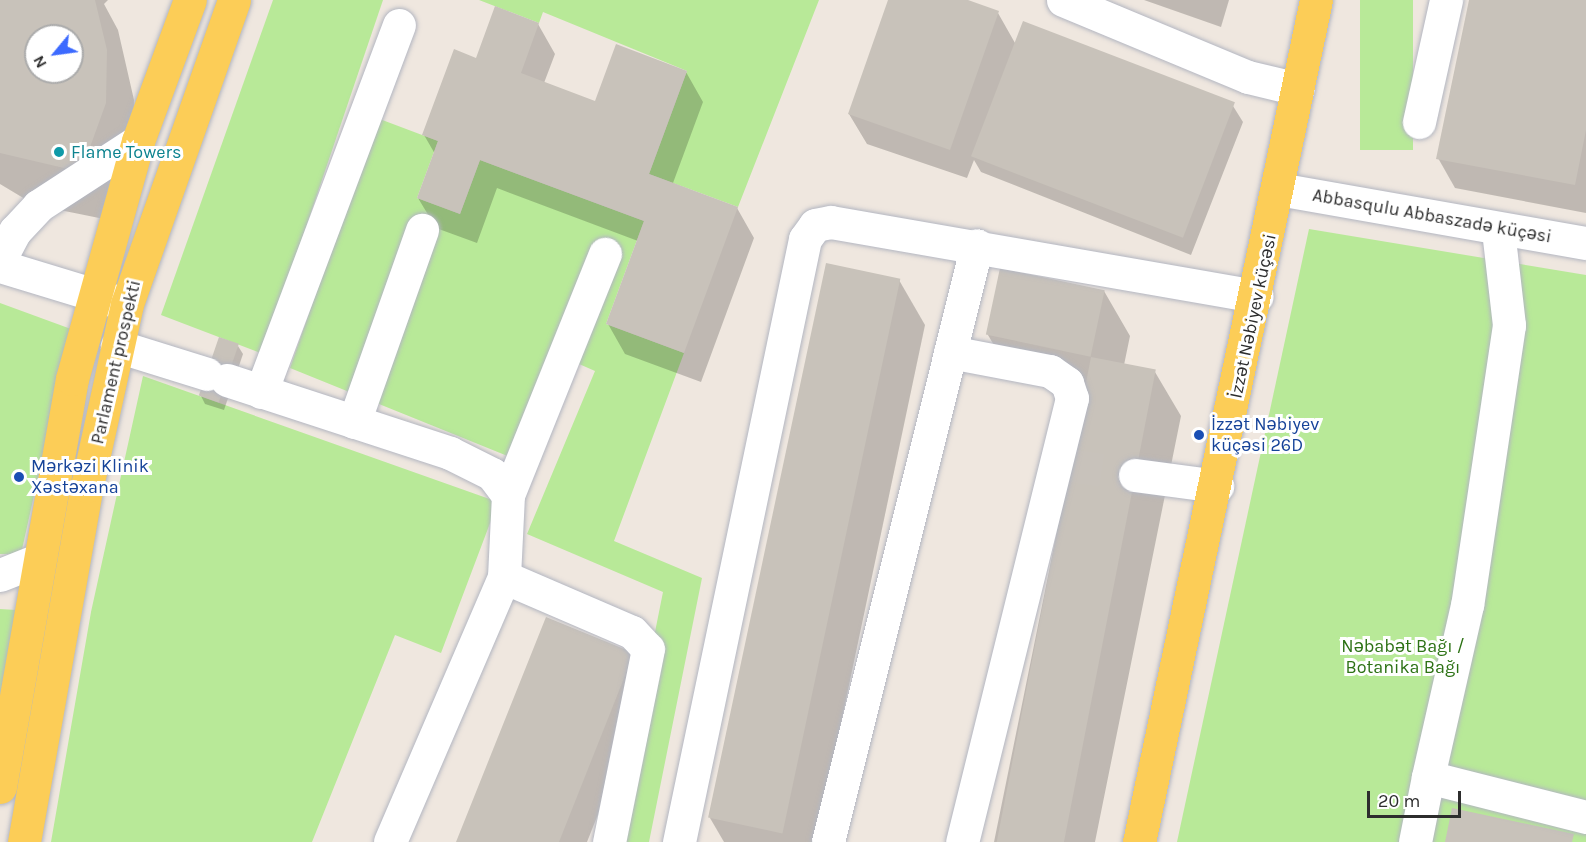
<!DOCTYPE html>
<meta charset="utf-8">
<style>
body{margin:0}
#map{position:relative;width:1586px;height:842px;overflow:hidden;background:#efe7df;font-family:Karla,sans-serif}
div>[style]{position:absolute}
.green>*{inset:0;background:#b8e998;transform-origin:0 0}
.shadow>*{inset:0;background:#0003}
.building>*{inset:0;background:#c8c2ba;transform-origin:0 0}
.minor-tunnel>*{height:33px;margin-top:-16.5px;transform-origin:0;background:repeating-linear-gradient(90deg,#c8c2bb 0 33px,transparent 0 49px)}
.roads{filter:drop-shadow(0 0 2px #b3b6c1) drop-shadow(0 0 2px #b3b6c1)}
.minor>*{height:33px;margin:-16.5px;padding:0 16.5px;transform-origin:16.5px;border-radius:16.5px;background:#fff}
.major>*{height:33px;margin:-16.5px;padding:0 16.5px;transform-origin:16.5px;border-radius:16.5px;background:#fccd57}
.dots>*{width:16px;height:16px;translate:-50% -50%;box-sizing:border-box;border:3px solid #fff;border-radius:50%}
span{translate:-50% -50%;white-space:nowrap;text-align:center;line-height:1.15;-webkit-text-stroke:6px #fff;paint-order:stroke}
.culture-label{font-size:18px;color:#0d838f}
.left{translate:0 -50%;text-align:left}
.street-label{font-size:18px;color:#2d2d2d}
.transit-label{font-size:18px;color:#164399}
.park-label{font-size:18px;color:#2d7215}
.north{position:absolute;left:24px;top:24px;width:60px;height:60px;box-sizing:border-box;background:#fff;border:2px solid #ababab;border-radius:50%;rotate:241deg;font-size:16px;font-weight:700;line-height:24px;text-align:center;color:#2d2d2d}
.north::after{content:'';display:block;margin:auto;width:21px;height:27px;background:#3c6aff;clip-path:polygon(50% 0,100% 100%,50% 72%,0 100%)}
.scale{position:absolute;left:1367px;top:791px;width:94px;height:27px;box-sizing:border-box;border:3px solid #2d2d2d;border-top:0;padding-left:8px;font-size:18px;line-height:21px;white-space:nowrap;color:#2d2d2d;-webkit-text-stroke:4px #fff;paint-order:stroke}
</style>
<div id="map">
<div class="green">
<i style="clip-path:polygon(273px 0,383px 0,263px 354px,161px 315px)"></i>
<i style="clip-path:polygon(479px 0,819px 0,738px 207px,649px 174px,687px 71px,543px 12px,539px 23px)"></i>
<i style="left:1360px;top:0;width:53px;height:150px"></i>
<i style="clip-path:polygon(377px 118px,438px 141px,417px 198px,460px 214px,480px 160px,644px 221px,606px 324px,684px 353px,614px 541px,702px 578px,649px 842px,613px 842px,663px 592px,527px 534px,595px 371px,570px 360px,527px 464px,290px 368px)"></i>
<i style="clip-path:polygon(1309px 229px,1586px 275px,1586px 842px,1177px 842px)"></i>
<i style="clip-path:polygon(0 303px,71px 329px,21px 554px,0 554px)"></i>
<i style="clip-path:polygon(143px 376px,498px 502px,441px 653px,395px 635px,312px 842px,51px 842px,91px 612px)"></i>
<i style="clip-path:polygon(0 609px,16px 610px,0 697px)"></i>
</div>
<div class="shadow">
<i style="clip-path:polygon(evenodd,0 0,108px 0,104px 4px,118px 30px,134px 100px,133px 152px,109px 220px,35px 205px,0 184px,0 0,36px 36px,72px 36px,72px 72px,36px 72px,36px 36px)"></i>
<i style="clip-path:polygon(889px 0,963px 0,998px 13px,1015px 43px,1233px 106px,1243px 122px,1191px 255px,981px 172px,974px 160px,967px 178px,867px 144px,849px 114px)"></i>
<i style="clip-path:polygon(1144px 0,1229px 0,1221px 27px)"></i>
<i style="clip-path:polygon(1471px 0,1586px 0,1586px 213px,1455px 188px,1438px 158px)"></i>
<i style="clip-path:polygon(538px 24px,555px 54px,544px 83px,596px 103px,686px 72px,703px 102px,673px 183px,737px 208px,754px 238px,701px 382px,625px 354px,608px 324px,638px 241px,497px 188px,477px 243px,436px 228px,418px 198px,435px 154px,424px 135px,477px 60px)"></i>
<i style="clip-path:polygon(899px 280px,925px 325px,816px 842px,724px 842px,710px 818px)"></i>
<i style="clip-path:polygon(1104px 291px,1130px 336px,1124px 365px,1155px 372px,1181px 416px,1095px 842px,994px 842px,1085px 394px,1014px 380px,988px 335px)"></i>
<i style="clip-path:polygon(238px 346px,243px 354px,224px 410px,205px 404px,201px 396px)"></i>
<i style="clip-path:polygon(547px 619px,650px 684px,587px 842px,458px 842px)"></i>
</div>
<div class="building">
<i style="clip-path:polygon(evenodd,0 0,95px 0,107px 50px,106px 103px,81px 172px,0 153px,0 0,36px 36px,72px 36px,72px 72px,36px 72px,36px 36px)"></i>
<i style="clip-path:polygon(888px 0,968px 0,999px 11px,950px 150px,848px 114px)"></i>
<i style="clip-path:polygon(1469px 0,1586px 0,1586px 130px,1575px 185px,1436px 159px)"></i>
<i style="clip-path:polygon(495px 6px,539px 23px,521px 73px,595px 101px,616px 44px,687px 71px,649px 174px,738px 207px,684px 353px,606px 324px,644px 221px,480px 160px,460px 214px,417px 198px,438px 141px,422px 135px,454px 49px,476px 58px)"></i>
<i style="left:1023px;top:21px;width:227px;height:145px;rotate:21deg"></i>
<i style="left:826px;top:263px;width:76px;height:567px;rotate:12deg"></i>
<i style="left:1000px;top:268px;width:107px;height:68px;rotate:12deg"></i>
<i style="left:219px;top:337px;width:21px;height:62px;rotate:19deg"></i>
<i style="left:1091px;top:357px;width:66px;height:495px;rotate:11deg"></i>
<i style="clip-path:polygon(546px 617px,634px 653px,559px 842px,456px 842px)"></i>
<i style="clip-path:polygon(1452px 808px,1574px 834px,1572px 842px,1445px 842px)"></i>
</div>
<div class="minor-tunnel">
<i style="left:1069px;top:465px;width:67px;rotate:8.6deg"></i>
</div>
<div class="roads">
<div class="minor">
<i style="left:1063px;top:0;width:200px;rotate:22.6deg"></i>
<i style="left:1248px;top:77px;width:51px;rotate:13.5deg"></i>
<i style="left:1419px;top:122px;width:125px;rotate:-77.5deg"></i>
<i style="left:1279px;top:189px;width:312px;rotate:10deg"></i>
<i style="left:1498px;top:230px;width:96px;rotate:83.4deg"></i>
<i style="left:1509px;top:325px;width:283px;rotate:98.5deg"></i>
<i style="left:1467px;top:605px;width:176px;rotate:102.8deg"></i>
<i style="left:1428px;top:777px;width:163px;rotate:14.2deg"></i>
<i style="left:0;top:259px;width:32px;rotate:-62deg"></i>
<i style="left:15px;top:231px;width:34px;rotate:-47deg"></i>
<i style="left:38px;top:206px;width:119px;rotate:-33deg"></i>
<i style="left:0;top:266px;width:127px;rotate:16.9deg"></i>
<i style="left:117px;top:346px;width:94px;rotate:17.3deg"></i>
<i style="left:950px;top:352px;width:102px;rotate:10.8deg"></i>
<i style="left:1050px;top:371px;width:21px;rotate:35deg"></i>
<i style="left:1067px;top:383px;width:16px;rotate:72deg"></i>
<i style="left:1072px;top:398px;width:457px;rotate:103.9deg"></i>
<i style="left:227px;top:380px;width:235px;rotate:18.1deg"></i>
<i style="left:450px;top:453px;width:47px;rotate:26.6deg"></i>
<i style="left:492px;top:474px;width:26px;rotate:53deg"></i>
<i style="left:508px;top:495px;width:82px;rotate:92.8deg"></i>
<i style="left:504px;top:577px;width:288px;rotate:113.3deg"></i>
<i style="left:261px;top:392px;width:392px;rotate:-69.4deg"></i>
<i style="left:354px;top:422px;width:204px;rotate:-70.5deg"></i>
<i style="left:1135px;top:475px;width:83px;rotate:7.6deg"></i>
<i style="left:508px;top:495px;width:260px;rotate:-68.1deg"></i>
<i style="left:0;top:575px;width:41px;rotate:-21.5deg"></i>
<i style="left:504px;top:577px;width:139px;rotate:23.3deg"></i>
<i style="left:632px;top:632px;width:23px;rotate:47deg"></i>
<i style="left:648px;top:649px;width:197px;rotate:101.4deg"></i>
<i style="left:679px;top:842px;width:616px;rotate:-78.2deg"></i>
<i style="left:805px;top:239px;width:17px;rotate:-54deg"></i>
<i style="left:815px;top:225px;width:16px;rotate:-11deg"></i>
<i style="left:831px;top:222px;width:432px;rotate:9.9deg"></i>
<i style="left:828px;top:842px;width:615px;rotate:-75.99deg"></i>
<i style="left:1415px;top:842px;width:66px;rotate:-78.7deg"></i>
</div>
<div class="major">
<i style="left:0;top:787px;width:414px;rotate:-80deg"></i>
<i style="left:72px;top:379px;width:247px;rotate:-74.5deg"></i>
<i style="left:138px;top:141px;width:150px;rotate:-69.8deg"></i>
<i style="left:24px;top:842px;width:362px;rotate:-80deg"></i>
<i style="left:87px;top:486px;width:186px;rotate:-77.6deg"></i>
<i style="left:127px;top:304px;width:322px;rotate:-70.6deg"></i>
<i style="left:1139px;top:842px;width:860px;rotate:-78.13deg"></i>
</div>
</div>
<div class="dots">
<i style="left:59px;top:152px;background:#0f9aa8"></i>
<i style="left:1199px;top:435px;background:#1a4fb4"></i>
<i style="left:19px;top:477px;background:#1a4fb4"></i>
</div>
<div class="culture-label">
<span class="left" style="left:71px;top:152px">Flame Towers</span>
</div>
<div class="street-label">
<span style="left:1432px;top:216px;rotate:10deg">Abbasqulu Abbaszadə küçəsi</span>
<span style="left:1253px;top:316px;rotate:-78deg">İzzət Nəbiyev küçəsi</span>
<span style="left:116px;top:362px;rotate:-77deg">Parlament prospekti</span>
</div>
<div class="transit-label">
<span class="left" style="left:1211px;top:435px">İzzət Nəbiyev<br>küçəsi 26D</span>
<span class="left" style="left:31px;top:477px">Mərkəzi Klinik<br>Xəstəxana</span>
</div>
<div class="park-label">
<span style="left:1403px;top:657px">Nəbabət Bağı /<br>Botanika Bağı</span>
</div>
<div class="north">N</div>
<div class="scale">20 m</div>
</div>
